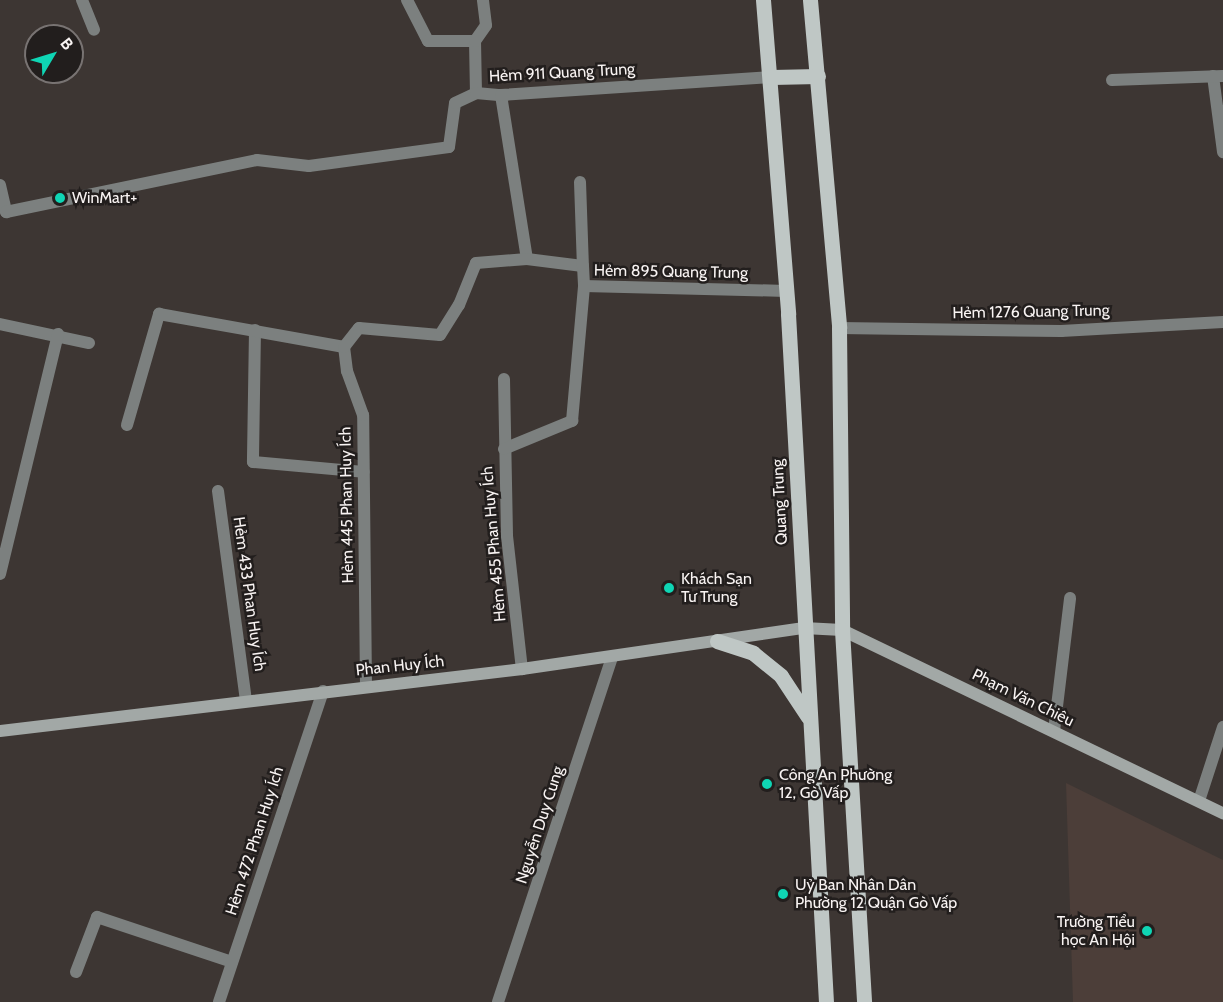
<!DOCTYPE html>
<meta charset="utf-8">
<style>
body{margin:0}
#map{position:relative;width:1223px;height:1002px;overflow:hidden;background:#3d3633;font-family:Cabin,sans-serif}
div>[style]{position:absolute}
.built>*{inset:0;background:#4c3e39}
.service>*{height:12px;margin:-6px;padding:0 6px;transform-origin:6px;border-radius:6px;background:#7c807f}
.minor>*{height:12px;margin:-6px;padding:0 6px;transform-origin:6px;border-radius:6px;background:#7c807f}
.secondary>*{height:12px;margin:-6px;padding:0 6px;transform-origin:6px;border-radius:6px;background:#a2a8a6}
.primary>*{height:15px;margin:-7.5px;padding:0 7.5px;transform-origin:7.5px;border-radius:7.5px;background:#bfc7c5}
.dots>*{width:16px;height:16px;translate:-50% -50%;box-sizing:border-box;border:3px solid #221e1d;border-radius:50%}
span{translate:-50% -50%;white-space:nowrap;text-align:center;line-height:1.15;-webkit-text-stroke:5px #221e1d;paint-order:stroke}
.street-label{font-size:16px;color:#f8f3f2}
.poi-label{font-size:16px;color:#f8f3f2}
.left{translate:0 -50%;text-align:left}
.right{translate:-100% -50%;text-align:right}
.north{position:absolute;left:24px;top:24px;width:60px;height:60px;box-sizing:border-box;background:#221e1d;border:2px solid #787372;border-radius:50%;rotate:52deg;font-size:16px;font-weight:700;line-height:24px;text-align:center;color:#f8f3f2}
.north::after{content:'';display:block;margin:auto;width:21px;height:27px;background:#0fd5b4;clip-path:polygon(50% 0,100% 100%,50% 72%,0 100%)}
</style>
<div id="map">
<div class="built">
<i style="clip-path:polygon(1066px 783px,1223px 860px,1223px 1002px,1073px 1002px)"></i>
</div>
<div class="service">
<i style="left:82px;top:0;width:32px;rotate:68deg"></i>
<i style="left:407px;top:0;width:46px;rotate:62.9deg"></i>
<i style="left:428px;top:41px;width:47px"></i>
<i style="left:475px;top:41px;width:52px;rotate:88.9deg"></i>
<i style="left:475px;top:41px;width:19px;rotate:-55deg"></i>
<i style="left:486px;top:25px;width:25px;rotate:-97deg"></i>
<i style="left:1213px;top:76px;width:77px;rotate:82.5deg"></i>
<i style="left:1112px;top:80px;width:111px;rotate:-2.1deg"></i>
<i style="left:501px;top:95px;width:166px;rotate:81deg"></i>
<i style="left:527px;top:259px;width:56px;rotate:7.1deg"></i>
<i style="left:583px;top:266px;width:20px;rotate:87deg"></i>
<i style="left:580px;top:182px;width:84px;rotate:88deg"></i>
<i style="left:0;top:185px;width:28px;rotate:77deg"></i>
<i style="left:6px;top:212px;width:256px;rotate:-11.7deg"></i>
<i style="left:257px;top:160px;width:52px;rotate:6.6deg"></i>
<i style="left:309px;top:166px;width:141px;rotate:-7.7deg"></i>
<i style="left:449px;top:147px;width:44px;rotate:-82.2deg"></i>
<i style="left:455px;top:103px;width:23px;rotate:-25deg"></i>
<i style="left:476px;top:93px;width:25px;rotate:5deg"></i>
<i style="left:501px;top:95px;width:272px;rotate:-3.8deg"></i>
<i style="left:0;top:324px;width:91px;rotate:12.1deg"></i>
<i style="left:839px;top:328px;width:222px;rotate:0.8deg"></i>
<i style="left:1061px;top:331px;width:162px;rotate:-3.2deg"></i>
<i style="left:255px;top:330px;width:132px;rotate:90.9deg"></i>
<i style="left:253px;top:462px;width:111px;rotate:5.1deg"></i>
<i style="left:504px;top:379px;width:157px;rotate:88.9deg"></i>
<i style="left:507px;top:536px;width:134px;rotate:83.6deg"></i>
<i style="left:127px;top:425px;width:116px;rotate:-73.9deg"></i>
<i style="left:159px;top:314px;width:188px;rotate:10.1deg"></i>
<i style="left:504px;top:449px;width:74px;rotate:-22.4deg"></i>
<i style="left:572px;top:421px;width:136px;rotate:-84.9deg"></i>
<i style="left:584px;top:286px;width:202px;rotate:1.4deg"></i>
<i style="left:218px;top:491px;width:212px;rotate:82.4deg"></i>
<i style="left:366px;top:686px;width:271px;rotate:-90.6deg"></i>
<i style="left:363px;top:415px;width:47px;rotate:-110deg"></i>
<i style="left:347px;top:371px;width:24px;rotate:-97deg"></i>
<i style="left:344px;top:347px;width:24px;rotate:-52deg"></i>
<i style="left:359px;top:328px;width:81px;rotate:4.9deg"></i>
<i style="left:440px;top:335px;width:36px;rotate:-58deg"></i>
<i style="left:459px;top:305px;width:45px;rotate:-68deg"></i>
<i style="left:476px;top:263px;width:51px;rotate:-4.5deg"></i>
<i style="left:1054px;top:731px;width:134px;rotate:-83.1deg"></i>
<i style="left:1199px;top:801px;width:78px;rotate:-72deg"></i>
<i style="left:76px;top:972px;width:59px;rotate:-69.1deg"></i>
<i style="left:97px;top:917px;width:142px;rotate:18.4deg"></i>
<i style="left:219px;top:1002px;width:328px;rotate:-71.5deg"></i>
</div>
<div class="minor">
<i style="left:1219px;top:111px;width:4px"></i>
<i style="left:0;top:574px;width:247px;rotate:-76.4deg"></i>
<i style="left:498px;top:1002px;width:363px;rotate:-71.7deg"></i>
</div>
<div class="secondary">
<i style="left:0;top:731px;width:526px;rotate:-6.77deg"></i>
<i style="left:522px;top:669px;width:285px;rotate:-8.3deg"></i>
<i style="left:804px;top:628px;width:38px;rotate:3deg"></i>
<i style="left:842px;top:630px;width:423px;rotate:25.7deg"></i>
</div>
<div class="primary">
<i style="left:763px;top:0;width:315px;rotate:85.4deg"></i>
<i style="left:788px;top:314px;width:689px;rotate:86.84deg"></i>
<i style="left:810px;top:0;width:329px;rotate:84.9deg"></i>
<i style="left:839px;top:328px;width:302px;rotate:89.4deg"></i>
<i style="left:842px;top:630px;width:373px;rotate:86.6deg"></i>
<i style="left:772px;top:77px;width:46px;rotate:-1.2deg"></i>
<i style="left:717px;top:641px;width:38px;rotate:18deg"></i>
<i style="left:753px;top:653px;width:36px;rotate:39deg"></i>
<i style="left:781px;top:676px;width:49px;rotate:56.6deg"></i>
</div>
<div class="dots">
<i style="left:60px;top:198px;background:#0fd5b4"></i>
<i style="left:669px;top:588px;background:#0fd5b4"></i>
<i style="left:767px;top:784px;background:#0fd5b4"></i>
<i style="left:783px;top:894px;background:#0fd5b4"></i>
<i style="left:1147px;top:931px;background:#0fd5b4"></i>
</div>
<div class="street-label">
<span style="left:562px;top:73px;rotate:-3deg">Hẻm 911 Quang Trung</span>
<span style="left:671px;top:272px;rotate:1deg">Hẻm 895 Quang Trung</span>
<span style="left:1031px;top:312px;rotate:-1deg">Hẻm 1276 Quang Trung</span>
<span style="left:780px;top:502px;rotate:-93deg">Quang Trung</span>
<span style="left:347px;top:505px;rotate:-91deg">Hẻm 445 Phan Huy Ích</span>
<span style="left:494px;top:544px;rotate:-95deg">Hẻm 455 Phan Huy Ích</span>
<span style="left:249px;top:594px;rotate:82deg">Hẻm 433 Phan Huy Ích</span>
<span style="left:400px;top:666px;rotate:-6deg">Phan Huy Ích</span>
<span style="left:1023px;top:698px;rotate:26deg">Phạm Văn Chiêu</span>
<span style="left:540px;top:825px;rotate:-72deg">Nguyễn Duy Cung</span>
<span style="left:255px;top:841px;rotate:-72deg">Hẻm 472 Phan Huy Ích</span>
</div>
<div class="poi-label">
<span class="left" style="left:72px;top:198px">WinMart+</span>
<span class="left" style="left:681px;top:588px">Khách Sạn<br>Tư Trung</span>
<span class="left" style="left:779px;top:784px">Công An Phường<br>12, Gò Vấp</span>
<span class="left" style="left:795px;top:894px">Uỷ Ban Nhân Dân<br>Phường 12 Quận Gò Vấp</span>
<span class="right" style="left:1135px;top:931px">Trường Tiểu<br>học An Hội</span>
</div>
<div class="north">B</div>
</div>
